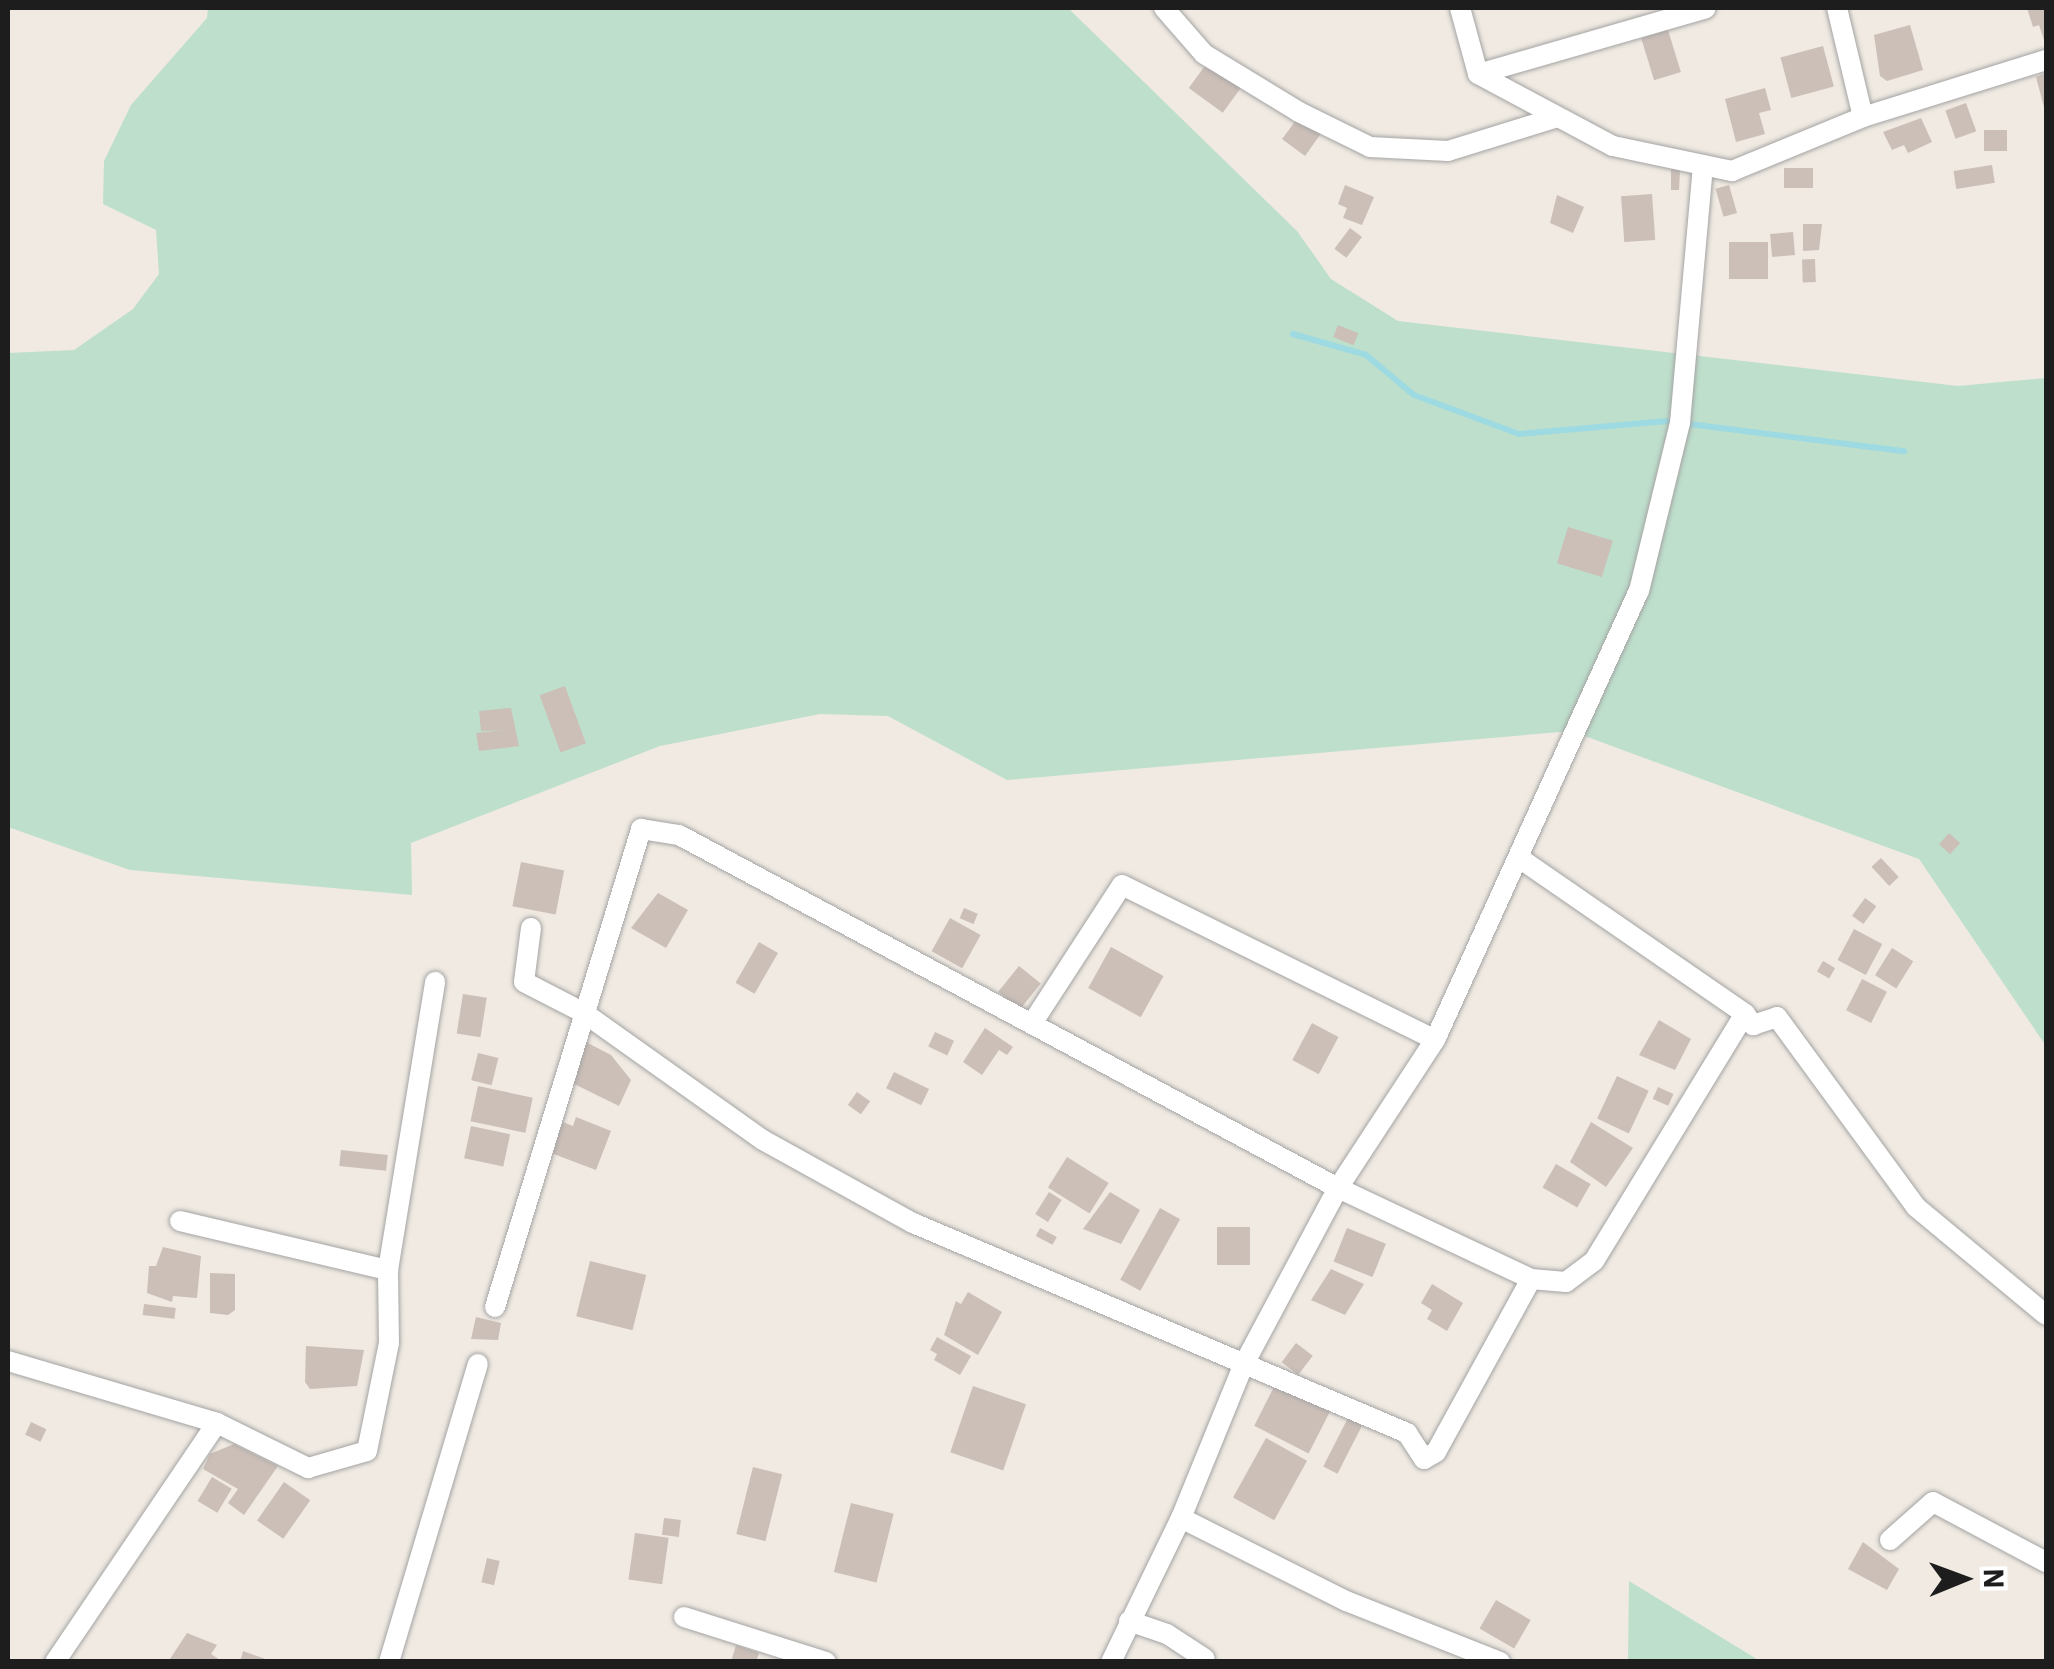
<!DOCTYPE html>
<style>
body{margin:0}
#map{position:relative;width:2054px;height:1669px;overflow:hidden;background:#f0eae2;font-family:"IBM Plex Sans",sans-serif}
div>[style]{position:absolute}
.wetland>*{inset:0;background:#bedfcc}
.stream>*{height:6px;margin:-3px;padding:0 3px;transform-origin:3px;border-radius:3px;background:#9edae2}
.building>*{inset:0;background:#ccbfb8;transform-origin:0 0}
.roads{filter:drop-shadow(0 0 2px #a4a4a4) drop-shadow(0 0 2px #a4a4a4)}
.minor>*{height:20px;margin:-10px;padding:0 10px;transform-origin:10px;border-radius:10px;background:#fff}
span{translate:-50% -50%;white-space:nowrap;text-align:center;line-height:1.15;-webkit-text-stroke:8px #fff;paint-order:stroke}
.frame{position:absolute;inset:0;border:10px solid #1d1d1d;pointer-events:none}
.north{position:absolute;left:1914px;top:1529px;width:100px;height:100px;-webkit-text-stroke:8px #fff;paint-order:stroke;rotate:89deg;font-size:28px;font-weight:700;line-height:40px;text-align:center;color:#1d1d1d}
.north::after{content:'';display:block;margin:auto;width:35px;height:45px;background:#1d1d1d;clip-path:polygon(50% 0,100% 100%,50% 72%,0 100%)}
</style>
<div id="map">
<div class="wetland">
<i style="clip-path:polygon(208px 8px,1068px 8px,1297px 231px,1331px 279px,1398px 321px,1958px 386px,2046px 378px,2046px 1046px,1919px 859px,1571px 731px,1007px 780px,888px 716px,820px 714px,660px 746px,411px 843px,412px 895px,130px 870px,8px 827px,8px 353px,74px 350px,133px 309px,159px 274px,156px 230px,103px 204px,104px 161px,131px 105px,207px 18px)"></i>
<i style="clip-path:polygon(1629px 1581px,1760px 1661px,1628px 1661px)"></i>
</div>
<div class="stream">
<i style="left:1293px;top:334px;width:76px;rotate:16deg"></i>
<i style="left:1366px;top:355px;width:62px;rotate:39.8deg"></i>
<i style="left:1414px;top:395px;width:112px;rotate:20.4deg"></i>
<i style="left:1519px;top:434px;width:149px;rotate:-5deg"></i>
<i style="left:1689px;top:424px;width:217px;rotate:7.2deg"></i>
</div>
<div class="building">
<i style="clip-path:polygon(2027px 8px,2046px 8px,2046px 46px,2039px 25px,2033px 27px)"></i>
<i style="clip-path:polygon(1910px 25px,1923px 70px,1887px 81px,1880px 76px,1874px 35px)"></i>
<i style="left:1668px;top:30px;width:44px;height:28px;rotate:73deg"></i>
<i style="left:1823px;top:46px;width:42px;height:44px;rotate:75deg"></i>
<i style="left:1207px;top:63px;width:42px;height:31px;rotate:36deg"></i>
<i style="clip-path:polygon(2046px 73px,2046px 111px,2045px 111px,2036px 77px)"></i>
<i style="clip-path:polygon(1765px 88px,1771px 110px,1759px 113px,1765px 134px,1736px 142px,1725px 99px)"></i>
<i style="left:1966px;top:103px;width:30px;height:22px;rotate:70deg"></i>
<i style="clip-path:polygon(1921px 118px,1932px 142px,1908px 153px,1904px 145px,1892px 150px,1883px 132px)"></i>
<i style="clip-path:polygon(1297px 119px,1322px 132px,1305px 156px,1282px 139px)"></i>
<i style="left:1984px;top:130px;width:23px;height:21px"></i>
<i style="left:1992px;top:165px;width:18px;height:39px;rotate:81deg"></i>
<i style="left:1813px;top:168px;width:20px;height:29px;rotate:90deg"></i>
<i style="clip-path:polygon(1671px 169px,1680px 170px,1679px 190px,1671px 190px)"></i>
<i style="clip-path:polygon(1345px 185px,1374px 197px,1362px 225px,1343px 218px,1347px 208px,1338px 204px)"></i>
<i style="left:1729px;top:185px;width:29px;height:14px;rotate:74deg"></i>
<i style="left:1652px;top:194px;width:46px;height:31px;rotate:86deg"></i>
<i style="clip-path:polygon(1557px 195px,1584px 207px,1573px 233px,1550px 223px)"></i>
<i style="clip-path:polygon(1803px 224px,1822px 224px,1819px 250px,1803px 251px)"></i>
<i style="left:1350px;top:228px;width:15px;height:26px;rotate:37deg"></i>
<i style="left:1793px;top:232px;width:23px;height:23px;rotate:85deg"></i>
<i style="left:1729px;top:242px;width:39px;height:37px"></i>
<i style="left:1815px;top:259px;width:23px;height:13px;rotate:88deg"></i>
<i style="left:1338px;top:325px;width:22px;height:13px;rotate:22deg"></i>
<i style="left:1568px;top:527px;width:47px;height:38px;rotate:17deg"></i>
<i style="left:565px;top:686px;width:61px;height:27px;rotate:70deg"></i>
<i style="clip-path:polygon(511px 708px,519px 746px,479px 751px,476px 733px,503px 730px,481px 731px,479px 711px)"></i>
<i style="left:1949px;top:833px;width:15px;height:15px;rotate:42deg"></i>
<i style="left:1881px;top:858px;width:26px;height:13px;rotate:47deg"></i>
<i style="left:521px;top:862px;width:44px;height:45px;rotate:11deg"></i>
<i style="clip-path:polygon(658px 893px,688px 910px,666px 948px,631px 928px)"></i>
<i style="left:1865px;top:898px;width:14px;height:22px;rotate:36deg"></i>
<i style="left:964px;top:908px;width:15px;height:11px;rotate:23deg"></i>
<i style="left:950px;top:918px;width:35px;height:38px;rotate:29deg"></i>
<i style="left:1854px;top:929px;width:32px;height:35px;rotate:28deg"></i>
<i style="left:759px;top:942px;width:22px;height:47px;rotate:30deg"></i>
<i style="left:1111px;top:947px;width:60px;height:47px;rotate:29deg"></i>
<i style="left:1892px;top:948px;width:25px;height:32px;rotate:32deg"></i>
<i style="left:1823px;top:961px;width:14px;height:12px;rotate:30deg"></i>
<i style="left:1019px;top:966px;width:28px;height:33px;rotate:39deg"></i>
<i style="left:1862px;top:979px;width:28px;height:35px;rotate:27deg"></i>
<i style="left:463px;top:994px;width:24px;height:40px;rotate:9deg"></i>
<i style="clip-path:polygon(1659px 1020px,1691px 1039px,1675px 1070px,1639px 1055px)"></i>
<i style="left:1312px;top:1023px;width:30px;height:42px;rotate:28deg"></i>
<i style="clip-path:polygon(985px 1028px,1013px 1047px,1007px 1055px,999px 1050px,982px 1075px,963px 1062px)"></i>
<i style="left:935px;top:1032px;width:21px;height:16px;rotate:25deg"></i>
<i style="clip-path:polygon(584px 1041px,611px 1055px,631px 1080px,619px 1106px,566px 1080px)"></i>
<i style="left:478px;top:1053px;width:21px;height:28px;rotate:14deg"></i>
<i style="left:894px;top:1072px;width:39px;height:18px;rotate:26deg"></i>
<i style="left:1617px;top:1076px;width:35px;height:47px;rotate:25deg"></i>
<i style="left:478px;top:1086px;width:56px;height:36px;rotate:12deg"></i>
<i style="left:1658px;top:1087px;width:17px;height:13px;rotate:24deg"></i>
<i style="left:857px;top:1092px;width:16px;height:16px;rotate:35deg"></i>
<i style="clip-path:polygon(576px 1117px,611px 1131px,596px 1170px,551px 1153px,563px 1122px,573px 1126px)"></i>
<i style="clip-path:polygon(1591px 1122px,1633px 1148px,1606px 1187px,1570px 1162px)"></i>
<i style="left:471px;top:1126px;width:40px;height:33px;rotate:12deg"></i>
<i style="left:341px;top:1150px;width:47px;height:16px;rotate:6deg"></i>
<i style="left:1067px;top:1157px;width:49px;height:36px;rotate:32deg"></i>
<i style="left:1556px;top:1164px;width:40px;height:27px;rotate:30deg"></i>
<i style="left:1049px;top:1192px;width:15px;height:26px;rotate:32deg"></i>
<i style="clip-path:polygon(1110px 1192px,1140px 1210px,1121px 1244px,1083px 1229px)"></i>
<i style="left:1160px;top:1208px;width:23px;height:82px;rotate:29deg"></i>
<i style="left:1217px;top:1227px;width:33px;height:38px"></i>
<i style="left:1040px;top:1228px;width:19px;height:9px;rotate:28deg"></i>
<i style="left:1347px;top:1228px;width:42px;height:36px;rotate:22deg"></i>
<i style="clip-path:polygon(163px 1247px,201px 1256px,197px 1298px,173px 1296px,172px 1302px,147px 1293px,149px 1266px,156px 1266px)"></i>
<i style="left:590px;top:1261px;width:58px;height:57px;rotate:14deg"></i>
<i style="clip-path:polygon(1331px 1269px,1364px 1284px,1345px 1315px,1311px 1300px)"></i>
<i style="clip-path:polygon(210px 1273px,235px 1274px,235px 1310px,228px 1315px,210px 1313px)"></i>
<i style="clip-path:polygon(1432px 1284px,1463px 1303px,1447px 1331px,1427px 1319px,1432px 1310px,1421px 1303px)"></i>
<i style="clip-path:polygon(968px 1292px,1002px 1312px,978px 1355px,944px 1335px,956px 1301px,961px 1304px)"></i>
<i style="left:144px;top:1304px;width:32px;height:11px;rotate:7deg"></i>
<i style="clip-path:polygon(476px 1317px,501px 1323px,498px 1340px,471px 1339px)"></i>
<i style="clip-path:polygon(937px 1337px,971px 1356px,960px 1375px,934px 1360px,937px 1354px,930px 1350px)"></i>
<i style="left:1296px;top:1343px;width:21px;height:24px;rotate:37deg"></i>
<i style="clip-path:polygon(306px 1346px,364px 1350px,357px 1386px,310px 1389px,305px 1382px)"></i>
<i style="left:1276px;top:1383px;width:61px;height:48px;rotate:27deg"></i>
<i style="left:973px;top:1386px;width:56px;height:70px;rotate:19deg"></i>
<i style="left:1350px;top:1414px;width:16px;height:59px;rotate:27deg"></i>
<i style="left:31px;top:1422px;width:17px;height:14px;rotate:25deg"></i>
<i style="left:1266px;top:1438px;width:47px;height:68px;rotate:29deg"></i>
<i style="clip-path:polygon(234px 1444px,278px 1466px,244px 1515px,228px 1503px,238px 1489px,203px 1469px,210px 1454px)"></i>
<i style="left:753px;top:1467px;width:30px;height:69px;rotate:14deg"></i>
<i style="left:212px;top:1477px;width:23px;height:28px;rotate:31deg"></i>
<i style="left:284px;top:1482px;width:32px;height:47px;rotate:35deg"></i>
<i style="left:851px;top:1503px;width:44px;height:71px;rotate:14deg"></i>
<i style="left:664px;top:1518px;width:17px;height:17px;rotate:7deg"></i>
<i style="left:635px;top:1533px;width:34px;height:47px;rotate:8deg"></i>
<i style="clip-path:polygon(1863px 1542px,1899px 1569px,1887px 1590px,1848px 1569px)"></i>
<i style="left:487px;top:1558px;width:13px;height:25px;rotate:13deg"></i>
<i style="left:1496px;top:1600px;width:40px;height:33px;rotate:30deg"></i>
<i style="clip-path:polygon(187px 1633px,217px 1645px,211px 1654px,223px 1662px,168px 1662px)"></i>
<i style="clip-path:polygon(736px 1645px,759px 1653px,756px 1662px,731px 1662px)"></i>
<i style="clip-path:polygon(243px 1651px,271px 1661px,271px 1662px,240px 1662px)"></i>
</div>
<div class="roads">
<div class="minor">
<i style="left:1164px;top:8px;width:61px;rotate:49deg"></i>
<i style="left:1204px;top:54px;width:111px;rotate:31.4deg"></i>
<i style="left:1299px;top:112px;width:79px;rotate:26.2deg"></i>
<i style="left:1370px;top:147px;width:78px;rotate:2.9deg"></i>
<i style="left:1448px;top:151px;width:115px;rotate:-17.2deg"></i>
<i style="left:1460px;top:8px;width:68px;rotate:74.7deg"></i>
<i style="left:1478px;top:74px;width:153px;rotate:28.1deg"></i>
<i style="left:1613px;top:146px;width:122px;rotate:11.9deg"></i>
<i style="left:1732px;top:171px;width:142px;rotate:-22.4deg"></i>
<i style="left:1863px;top:117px;width:192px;rotate:-17.3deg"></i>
<i style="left:1837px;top:8px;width:112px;rotate:76.6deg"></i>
<i style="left:1478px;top:74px;width:237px;rotate:-16.1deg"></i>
<i style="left:1522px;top:860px;width:271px;rotate:34.6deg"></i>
<i style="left:531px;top:928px;width:54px;rotate:97.4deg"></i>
<i style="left:524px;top:982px;width:68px;rotate:27.3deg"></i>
<i style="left:584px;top:1013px;width:219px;rotate:35.4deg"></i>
<i style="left:763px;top:1140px;width:171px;rotate:29deg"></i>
<i style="left:913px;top:1223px;width:537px;rotate:23.03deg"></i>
<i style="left:1407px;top:1433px;width:31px;rotate:57deg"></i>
<i style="left:1424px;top:1459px;width:14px;rotate:-30deg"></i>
<i style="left:1436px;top:1452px;width:197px;rotate:-61.2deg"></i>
<i style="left:1531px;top:1279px;width:35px;rotate:5deg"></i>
<i style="left:1566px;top:1282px;width:35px;rotate:-37deg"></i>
<i style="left:1594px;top:1261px;width:289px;rotate:-58.6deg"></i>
<i style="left:1745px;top:1014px;width:14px;rotate:54deg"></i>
<i style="left:1753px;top:1025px;width:25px;rotate:-18deg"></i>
<i style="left:1777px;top:1017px;width:235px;rotate:53.8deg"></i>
<i style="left:1916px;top:1207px;width:169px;rotate:39.7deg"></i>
<i style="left:1033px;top:1022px;width:163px;rotate:-57deg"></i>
<i style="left:1122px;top:885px;width:349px;rotate:26.3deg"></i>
<i style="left:180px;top:1221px;width:214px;rotate:13.3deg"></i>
<i style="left:495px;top:1307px;width:500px;rotate:-73deg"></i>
<i style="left:641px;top:829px;width:38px;rotate:9deg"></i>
<i style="left:679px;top:835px;width:748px;rotate:28.18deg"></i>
<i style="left:1338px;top:1188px;width:213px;rotate:25.2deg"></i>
<i style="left:8px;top:1361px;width:218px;rotate:16.5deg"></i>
<i style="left:1181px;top:1518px;width:185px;rotate:26.7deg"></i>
<i style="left:1346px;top:1601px;width:166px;rotate:21.6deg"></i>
<i style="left:1890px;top:1540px;width:57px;rotate:-41.5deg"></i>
<i style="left:1933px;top:1502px;width:128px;rotate:28deg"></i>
<i style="left:684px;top:1617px;width:149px;rotate:17.6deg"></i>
<i style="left:1129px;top:1621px;width:40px;rotate:18.9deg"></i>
<i style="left:1167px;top:1634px;width:45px;rotate:33.3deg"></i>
<i style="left:55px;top:1662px;width:289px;rotate:-55.9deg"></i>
<i style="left:217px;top:1423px;width:102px;rotate:26.3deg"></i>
<i style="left:308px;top:1468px;width:61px;rotate:-16.1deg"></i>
<i style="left:367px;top:1451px;width:110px;rotate:-78.5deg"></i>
<i style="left:389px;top:1343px;width:73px;rotate:-90.8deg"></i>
<i style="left:388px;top:1270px;width:292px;rotate:-80.7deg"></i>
<i style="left:389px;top:1662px;width:311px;rotate:-73.4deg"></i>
<i style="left:1111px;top:1662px;width:160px;rotate:-64.1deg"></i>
<i style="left:1181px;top:1518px;width:166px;rotate:-67.8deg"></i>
<i style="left:1244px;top:1364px;width:200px;rotate:-61.9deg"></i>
<i style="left:1338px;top:1188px;width:177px;rotate:-56.8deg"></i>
<i style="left:1435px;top:1040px;width:493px;rotate:-65.6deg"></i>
<i style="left:1639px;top:591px;width:173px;rotate:-76.3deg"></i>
<i style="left:1680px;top:423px;width:259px;rotate:-84.9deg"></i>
</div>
</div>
<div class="frame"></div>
<div class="north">N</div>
</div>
